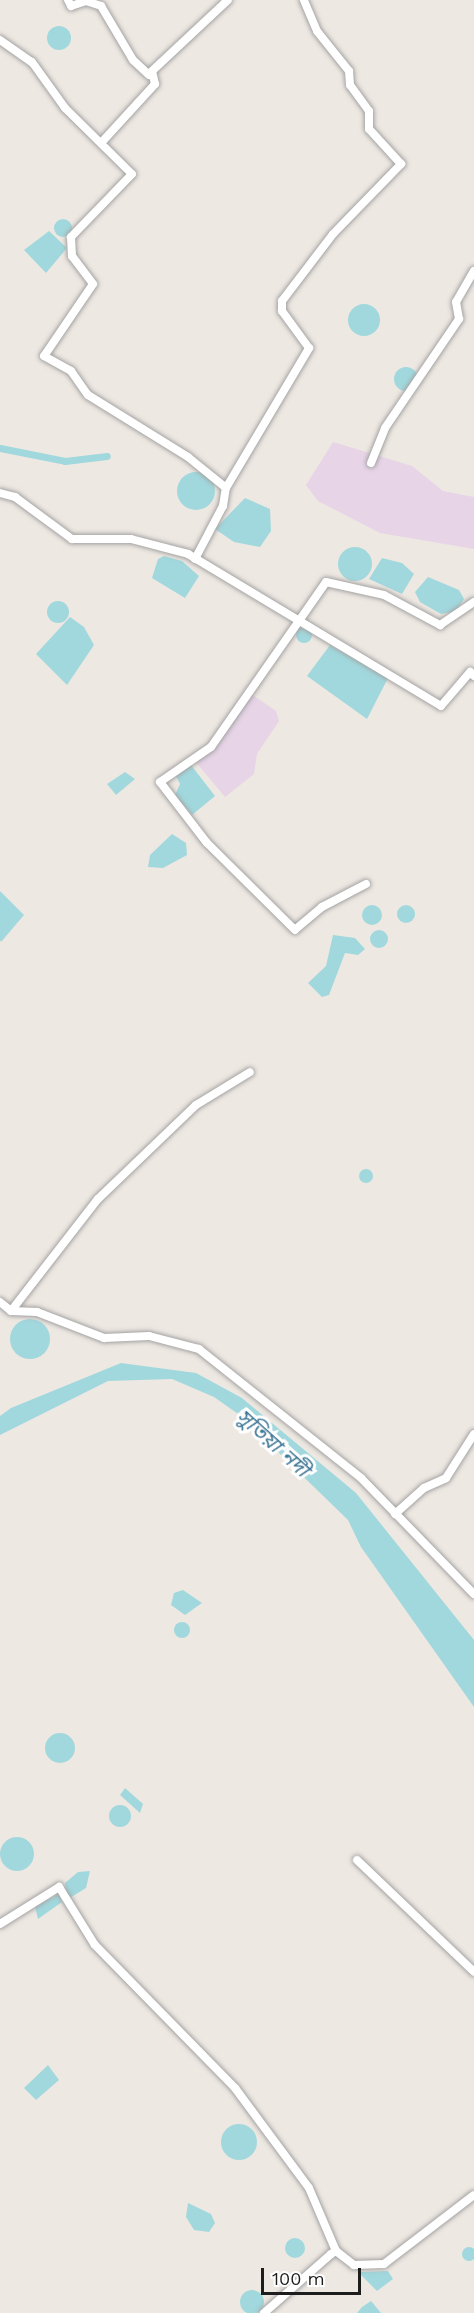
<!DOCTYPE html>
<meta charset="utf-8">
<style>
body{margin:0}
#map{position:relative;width:474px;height:2313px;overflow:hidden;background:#eee8e2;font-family:"Work Sans","Noto Sans Bengali",sans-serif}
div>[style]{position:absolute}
.industrial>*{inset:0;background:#e7d4e7}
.water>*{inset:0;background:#a1d8dd}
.round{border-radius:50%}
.canal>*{height:7px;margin:-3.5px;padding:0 3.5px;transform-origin:3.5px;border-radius:3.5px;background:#a1d8dd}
.roads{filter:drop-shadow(0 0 2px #a4a4a4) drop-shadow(0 0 2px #a4a4a4)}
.street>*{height:8px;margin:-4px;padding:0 4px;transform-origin:4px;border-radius:4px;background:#fff}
span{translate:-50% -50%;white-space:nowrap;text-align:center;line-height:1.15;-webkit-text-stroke:6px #fff;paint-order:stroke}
.water-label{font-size:21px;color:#407896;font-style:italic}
.scale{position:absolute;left:261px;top:2268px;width:100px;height:27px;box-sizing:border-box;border:3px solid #1d1d1d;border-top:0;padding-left:8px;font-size:18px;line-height:21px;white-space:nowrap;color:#1d1d1d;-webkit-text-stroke:4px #fff;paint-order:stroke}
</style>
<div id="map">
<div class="industrial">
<i style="clip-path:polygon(333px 442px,412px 466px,443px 491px,474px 497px,474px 549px,380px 533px,318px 501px,306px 485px)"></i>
<i style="clip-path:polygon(248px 692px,276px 711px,279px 721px,257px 754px,254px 774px,225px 797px,195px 761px,208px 753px)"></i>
</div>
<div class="water">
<i class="round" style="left:47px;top:26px;width:24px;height:24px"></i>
<i class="round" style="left:54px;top:219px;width:18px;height:18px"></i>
<i style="clip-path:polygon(49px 231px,67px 248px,46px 273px,24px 250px)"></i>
<i class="round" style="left:348px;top:304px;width:32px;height:32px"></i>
<i class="round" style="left:394px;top:367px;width:24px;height:24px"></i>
<i class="round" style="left:177px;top:472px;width:38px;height:38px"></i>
<i style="clip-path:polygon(245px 498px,270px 509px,271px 531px,260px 547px,234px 542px,215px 529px)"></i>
<i class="round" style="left:338px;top:547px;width:34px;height:34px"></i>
<i style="clip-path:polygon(164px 556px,182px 561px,199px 576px,185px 598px,152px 578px,158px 559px)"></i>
<i style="clip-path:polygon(382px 558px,402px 563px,414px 574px,402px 594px,369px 579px)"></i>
<i style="clip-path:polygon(428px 577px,459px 590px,464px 599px,456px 611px,441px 614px,420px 602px,415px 592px)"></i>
<i class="round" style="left:47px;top:601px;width:22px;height:22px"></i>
<i style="clip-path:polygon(70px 617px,84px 627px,94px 645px,67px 685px,36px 654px)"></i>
<i class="round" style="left:296px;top:627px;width:16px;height:16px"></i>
<i style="clip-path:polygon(330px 645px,388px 678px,367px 719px,307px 676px)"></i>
<i style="clip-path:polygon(191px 765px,215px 796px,192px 815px,175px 795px,180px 784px,176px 776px)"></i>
<i style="clip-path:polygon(125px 772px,135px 779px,116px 795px,107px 784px)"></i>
<i style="clip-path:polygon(172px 834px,186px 843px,187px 855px,163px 868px,148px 867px,150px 855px)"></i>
<i style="clip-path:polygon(0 891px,24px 915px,1px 942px,0 940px)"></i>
<i class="round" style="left:397px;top:905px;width:18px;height:18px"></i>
<i class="round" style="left:362px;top:905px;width:20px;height:20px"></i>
<i class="round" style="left:370px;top:930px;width:18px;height:18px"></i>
<i style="clip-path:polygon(333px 935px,355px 938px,365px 949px,358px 955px,345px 953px,329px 995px,322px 997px,308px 983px,326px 966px)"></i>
<i class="round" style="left:359px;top:1169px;width:14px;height:14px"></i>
<i class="round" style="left:10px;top:1319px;width:40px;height:40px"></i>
<i style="clip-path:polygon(121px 1363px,196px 1373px,242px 1398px,356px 1493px,474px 1640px,474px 1707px,361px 1547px,348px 1520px,241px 1416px,214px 1397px,172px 1379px,108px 1381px,0 1435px,0 1416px,11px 1408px)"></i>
<i style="clip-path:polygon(183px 1590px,202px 1603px,185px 1615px,171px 1605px,174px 1593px)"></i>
<i class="round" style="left:174px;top:1622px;width:16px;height:16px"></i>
<i class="round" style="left:45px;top:1733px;width:30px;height:30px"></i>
<i style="clip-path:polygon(125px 1788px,143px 1804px,140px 1813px,120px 1795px)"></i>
<i class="round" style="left:109px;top:1805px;width:22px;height:22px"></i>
<i class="round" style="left:0;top:1837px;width:34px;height:34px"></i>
<i style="clip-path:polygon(90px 1871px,86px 1888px,68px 1899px,65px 1883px,78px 1872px)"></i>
<i style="clip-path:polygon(59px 1894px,62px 1902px,38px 1919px,35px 1907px)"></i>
<i style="clip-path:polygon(48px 2065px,59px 2080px,36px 2100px,24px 2088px)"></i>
<i class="round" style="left:221px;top:2124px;width:36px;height:36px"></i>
<i style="clip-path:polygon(188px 2203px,211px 2214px,215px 2223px,209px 2232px,194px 2230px,186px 2217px)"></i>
<i class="round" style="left:285px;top:2238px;width:20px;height:20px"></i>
<i class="round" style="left:462px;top:2247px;width:14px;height:14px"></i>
<i style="clip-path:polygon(388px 2271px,393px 2279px,377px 2291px,358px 2272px)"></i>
<i class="round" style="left:240px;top:2290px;width:24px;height:24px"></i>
<i style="clip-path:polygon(371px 2301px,381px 2313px,357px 2313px,362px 2307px)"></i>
</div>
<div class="canal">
<i style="left:0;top:448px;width:66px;rotate:11.3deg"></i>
<i style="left:65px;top:461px;width:42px;rotate:-6.8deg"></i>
</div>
<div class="roads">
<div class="street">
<i style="left:68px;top:0;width:7px;rotate:63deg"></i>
<i style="left:71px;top:6px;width:16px;rotate:-18deg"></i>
<i style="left:86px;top:1px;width:16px;rotate:18deg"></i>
<i style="left:101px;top:6px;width:63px;rotate:59.3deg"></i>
<i style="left:133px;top:60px;width:22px;rotate:43deg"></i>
<i style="left:0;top:40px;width:39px;rotate:35deg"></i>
<i style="left:32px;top:62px;width:57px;rotate:54.3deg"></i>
<i style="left:65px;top:108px;width:94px;rotate:44.6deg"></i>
<i style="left:132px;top:174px;width:88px;rotate:134.1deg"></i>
<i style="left:71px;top:237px;width:19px;rotate:87deg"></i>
<i style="left:72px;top:256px;width:35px;rotate:53deg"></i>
<i style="left:93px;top:284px;width:87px;rotate:124.2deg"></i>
<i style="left:44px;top:356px;width:31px;rotate:29deg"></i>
<i style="left:71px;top:371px;width:29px;rotate:55deg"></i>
<i style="left:88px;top:395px;width:118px;rotate:31.8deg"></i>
<i style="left:188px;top:457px;width:49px;rotate:39.2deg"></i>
<i style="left:101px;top:143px;width:80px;rotate:-47.5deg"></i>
<i style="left:155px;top:84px;width:13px;rotate:-103deg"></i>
<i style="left:152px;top:71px;width:104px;rotate:-43.1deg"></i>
<i style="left:371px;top:463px;width:38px;rotate:-68deg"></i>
<i style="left:385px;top:428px;width:132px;rotate:-55.8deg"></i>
<i style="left:459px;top:319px;width:17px;rotate:-100deg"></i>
<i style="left:456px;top:302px;width:36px;rotate:-60deg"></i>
<i style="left:0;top:493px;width:16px;rotate:15deg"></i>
<i style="left:15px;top:497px;width:71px;rotate:36.4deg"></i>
<i style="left:72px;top:539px;width:59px"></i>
<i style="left:131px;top:539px;width:59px;rotate:14.7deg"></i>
<i style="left:188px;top:554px;width:295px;rotate:31deg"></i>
<i style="left:441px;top:706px;width:45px;rotate:-49.5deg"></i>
<i style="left:470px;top:672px;width:6px;rotate:45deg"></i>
<i style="left:195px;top:559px;width:60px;rotate:-62.2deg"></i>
<i style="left:223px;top:506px;width:18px;rotate:-81deg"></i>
<i style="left:226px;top:488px;width:163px;rotate:-59.3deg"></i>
<i style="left:309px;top:348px;width:46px;rotate:-126.1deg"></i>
<i style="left:282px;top:311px;width:10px;rotate:-90deg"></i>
<i style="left:282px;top:301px;width:84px;rotate:-52.7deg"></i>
<i style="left:333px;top:234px;width:98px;rotate:-45.8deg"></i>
<i style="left:401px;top:164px;width:47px;rotate:-132.4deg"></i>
<i style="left:369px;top:129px;width:18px;rotate:-90deg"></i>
<i style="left:369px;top:111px;width:32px;rotate:-126deg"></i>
<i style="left:350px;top:85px;width:14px;rotate:-94deg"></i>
<i style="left:349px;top:71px;width:51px;rotate:-128.7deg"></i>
<i style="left:317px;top:31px;width:34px;rotate:-113deg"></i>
<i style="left:366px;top:884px;width:50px;rotate:152.4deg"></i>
<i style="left:322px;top:907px;width:35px;rotate:140deg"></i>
<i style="left:295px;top:930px;width:124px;rotate:-135.3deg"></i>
<i style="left:207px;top:843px;width:77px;rotate:-127.6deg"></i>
<i style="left:160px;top:782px;width:62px;rotate:-34.5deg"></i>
<i style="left:211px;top:747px;width:201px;rotate:-55.1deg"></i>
<i style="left:326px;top:582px;width:59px;rotate:12.6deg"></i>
<i style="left:384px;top:595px;width:64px;rotate:28.2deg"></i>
<i style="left:440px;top:625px;width:41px;rotate:-34.1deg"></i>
<i style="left:0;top:1302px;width:14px;rotate:39deg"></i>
<i style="left:11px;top:1311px;width:26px;rotate:2deg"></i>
<i style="left:37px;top:1312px;width:72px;rotate:21.2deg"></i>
<i style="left:104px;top:1338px;width:45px;rotate:-2.5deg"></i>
<i style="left:149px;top:1336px;width:52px;rotate:14.6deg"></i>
<i style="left:199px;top:1349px;width:207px;rotate:38.5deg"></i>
<i style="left:361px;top:1478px;width:162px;rotate:45.8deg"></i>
<i style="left:11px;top:1311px;width:142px;rotate:-52.2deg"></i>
<i style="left:98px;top:1199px;width:136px;rotate:-43.8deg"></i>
<i style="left:196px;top:1105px;width:63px;rotate:-31.4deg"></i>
<i style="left:395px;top:1514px;width:39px;rotate:-42deg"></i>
<i style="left:424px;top:1488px;width:24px;rotate:-24deg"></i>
<i style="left:446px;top:1478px;width:52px;rotate:-57.5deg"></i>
<i style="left:357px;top:1860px;width:162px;rotate:43.7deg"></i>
<i style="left:0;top:1924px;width:70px;rotate:-32.1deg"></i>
<i style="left:59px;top:1887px;width:68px;rotate:58.2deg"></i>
<i style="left:95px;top:1945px;width:200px;rotate:45.6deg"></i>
<i style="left:235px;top:2088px;width:124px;rotate:53.5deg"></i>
<i style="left:309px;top:2188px;width:69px;rotate:66.8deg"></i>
<i style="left:264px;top:2313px;width:89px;rotate:-41.4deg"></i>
<i style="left:331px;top:2254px;width:6px;rotate:-31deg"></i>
<i style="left:336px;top:2251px;width:23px;rotate:38deg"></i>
<i style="left:354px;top:2265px;width:30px;rotate:-2deg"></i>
<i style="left:384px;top:2264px;width:113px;rotate:-37.5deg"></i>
</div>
</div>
<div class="water-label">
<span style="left:273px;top:1443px;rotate:42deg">সুতিয়া নদী</span>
</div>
<div class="scale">100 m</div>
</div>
